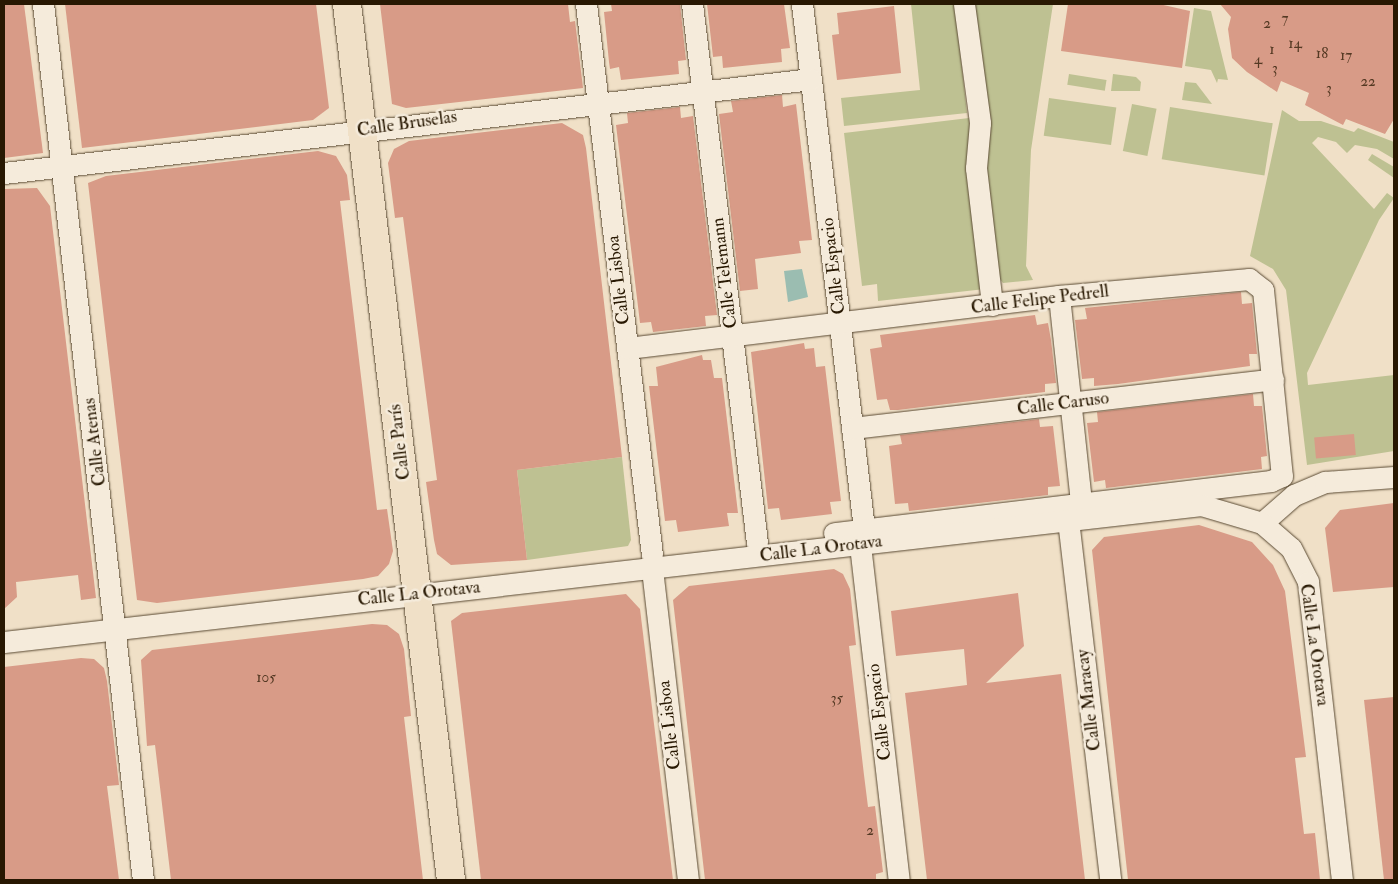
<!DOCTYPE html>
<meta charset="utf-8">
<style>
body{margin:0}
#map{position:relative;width:1398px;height:884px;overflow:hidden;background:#f0e0c7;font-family:"IM FELL Double Pica",serif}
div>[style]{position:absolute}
.green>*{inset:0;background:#bec192;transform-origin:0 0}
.water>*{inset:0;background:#9bbdb1}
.building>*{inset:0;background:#d89b87;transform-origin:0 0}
.roads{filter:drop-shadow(0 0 1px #5a4a33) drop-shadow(0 0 1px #5a4a33)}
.minor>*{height:21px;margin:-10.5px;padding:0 10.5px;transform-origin:10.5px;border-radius:10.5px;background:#f5ebdb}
.major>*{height:28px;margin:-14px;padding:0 14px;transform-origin:14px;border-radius:14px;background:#f0e0c7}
span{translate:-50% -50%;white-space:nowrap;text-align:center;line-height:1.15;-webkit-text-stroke:5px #f5ebdb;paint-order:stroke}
.number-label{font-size:15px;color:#543923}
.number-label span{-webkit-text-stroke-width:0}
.street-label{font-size:18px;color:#281802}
.frame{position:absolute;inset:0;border:5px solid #281802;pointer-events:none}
</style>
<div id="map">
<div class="green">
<i style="clip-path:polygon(911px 4px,955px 4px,967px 113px,844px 126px,841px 98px,920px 90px)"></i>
<i style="clip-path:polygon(974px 4px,1053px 4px,1031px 150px,1026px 266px,1033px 280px,1003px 283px,993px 271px)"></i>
<i style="clip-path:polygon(1194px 8px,1211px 11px,1228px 80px,1218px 79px,1217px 83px,1211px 70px,1185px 66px)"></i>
<i style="left:1069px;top:74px;width:38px;height:11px;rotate:9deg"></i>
<i style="clip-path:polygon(1113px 74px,1136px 77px,1141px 82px,1140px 91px,1111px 91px)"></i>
<i style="clip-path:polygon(1185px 82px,1196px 83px,1212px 104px,1182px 100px)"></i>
<i style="left:1049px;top:98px;width:68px;height:38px;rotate:8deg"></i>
<i style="left:1132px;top:104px;width:25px;height:48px;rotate:11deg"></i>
<i style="left:1170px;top:107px;width:104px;height:53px;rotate:9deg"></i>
<i style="clip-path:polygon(1282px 110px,1299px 121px,1321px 121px,1354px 132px,1358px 128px,1394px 142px,1394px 159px,1377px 149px,1355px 145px,1347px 153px,1336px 142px,1318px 137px,1312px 143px,1374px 209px,1387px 193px,1394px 198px,1379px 220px,1307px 373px,1308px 385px,1394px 375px,1394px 451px,1307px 465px,1286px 290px,1273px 269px,1250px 256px)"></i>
<i style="clip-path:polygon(969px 118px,985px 289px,878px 301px,877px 284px,862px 286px,844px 133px)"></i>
<i style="clip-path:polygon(1372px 154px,1394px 167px,1394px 178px,1368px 160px)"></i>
<i style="clip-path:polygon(622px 457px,631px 540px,628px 546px,527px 560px,517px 470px)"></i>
</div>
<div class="water">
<i style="clip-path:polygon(802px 269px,808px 297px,788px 302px,784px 271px)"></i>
</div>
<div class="building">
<i style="clip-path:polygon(4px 4px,24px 4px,43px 153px,4px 158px)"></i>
<i style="clip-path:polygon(65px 4px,316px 4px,329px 108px,313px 120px,82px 148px)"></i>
<i style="clip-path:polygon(380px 4px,568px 4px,570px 22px,575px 21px,583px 88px,406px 108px,392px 104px)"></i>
<i style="clip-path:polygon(611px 4px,680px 4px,686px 60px,678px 61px,679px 74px,621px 80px,619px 67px,610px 69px,609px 62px,604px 12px,612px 11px)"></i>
<i style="clip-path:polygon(707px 4px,784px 4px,790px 48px,781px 49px,782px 62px,723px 68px,722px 56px,713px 57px)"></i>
<i style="clip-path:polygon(1068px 4px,1159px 4px,1190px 11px,1182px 68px,1061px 51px)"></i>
<i style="clip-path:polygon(1220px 4px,1394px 4px,1394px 119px,1385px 134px,1346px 119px,1343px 125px,1305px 105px,1309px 93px,1281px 81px,1277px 92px,1247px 72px,1232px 58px,1228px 29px,1231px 17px)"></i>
<i style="clip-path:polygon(894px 6px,901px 73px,837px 80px,832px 35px,839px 34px,837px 13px)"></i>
<i style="clip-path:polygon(782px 95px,783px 107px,796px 104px,812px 240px,799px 241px,801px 253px,755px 259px,758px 289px,740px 291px,719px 114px,733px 112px,731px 101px)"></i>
<i style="clip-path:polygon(680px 107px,681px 118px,693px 116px,717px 315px,705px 316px,706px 326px,653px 332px,651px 322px,640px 323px,616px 125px,628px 123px,627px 113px)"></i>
<i style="clip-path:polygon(562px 123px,583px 135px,586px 148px,622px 457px,517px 470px,527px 560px,451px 565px,437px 554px,434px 540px,426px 482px,437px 480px,403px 217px,395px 218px,388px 163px,394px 149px,409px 141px)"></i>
<i style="clip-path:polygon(318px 151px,336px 156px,347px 175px,350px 200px,340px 201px,377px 510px,387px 509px,393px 551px,389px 564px,378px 576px,363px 579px,157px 603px,137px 600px,88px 183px,106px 176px)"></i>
<i style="clip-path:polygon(37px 188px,50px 206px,96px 598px,81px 600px,78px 575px,16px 582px,17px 597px,4px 609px,4px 189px)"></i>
<i style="clip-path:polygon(1241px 292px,1242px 304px,1252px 303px,1257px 354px,1249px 354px,1250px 366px,1118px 384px,1094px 386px,1094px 378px,1082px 379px,1075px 320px,1087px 319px,1085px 308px)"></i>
<i style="clip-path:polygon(1035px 315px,1037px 325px,1048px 323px,1051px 340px,1056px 383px,1045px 384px,1045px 392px,898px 410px,890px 410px,887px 399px,877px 400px,870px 349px,882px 347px,880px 335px)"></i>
<i style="clip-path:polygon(804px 343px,805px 349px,814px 348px,816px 367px,825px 366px,841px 501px,830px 502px,832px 514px,781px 520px,779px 508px,768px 509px,751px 352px)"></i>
<i style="clip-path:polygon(702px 355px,703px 360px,711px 360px,714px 378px,722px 378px,738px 513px,727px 513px,729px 526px,678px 532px,676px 520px,665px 521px,649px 386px,658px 386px,656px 367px)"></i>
<i style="clip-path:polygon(1253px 394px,1254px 406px,1262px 406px,1267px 456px,1261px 457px,1262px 469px,1106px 488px,1105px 480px,1094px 482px,1087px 423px,1098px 422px,1097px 412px)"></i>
<i style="clip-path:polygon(1039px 419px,1040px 427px,1053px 426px,1060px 486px,1048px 487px,1048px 495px,909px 511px,908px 503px,895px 504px,889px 446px,902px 444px,900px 435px)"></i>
<i style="left:1354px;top:434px;width:21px;height:40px;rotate:85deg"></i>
<i style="clip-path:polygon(1394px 503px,1394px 587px,1333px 592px,1325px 528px,1340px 510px)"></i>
<i style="clip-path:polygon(1199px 525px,1252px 542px,1273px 565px,1285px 591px,1306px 757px,1295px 758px,1304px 834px,1315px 833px,1320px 880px,1128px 880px,1092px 550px,1104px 537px)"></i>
<i style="clip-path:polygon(834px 569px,843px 574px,850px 589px,856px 645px,849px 646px,864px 775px,868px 807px,875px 806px,883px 872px,876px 874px,876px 880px,705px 880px,673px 600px,689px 586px)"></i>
<i style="clip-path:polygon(1018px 593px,1024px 646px,986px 683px,1061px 674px,1085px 880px,927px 880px,905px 693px,967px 685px,964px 649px,896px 656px,891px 611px)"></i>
<i style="clip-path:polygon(626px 594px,640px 609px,673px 880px,481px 880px,451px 621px,462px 613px)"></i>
<i style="clip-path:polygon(372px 624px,387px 625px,399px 634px,404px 649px,411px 716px,404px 717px,423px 880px,171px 880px,155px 745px,147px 746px,141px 660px,152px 650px)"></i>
<i style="clip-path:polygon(81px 658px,94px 659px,104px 668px,107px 681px,119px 785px,107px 786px,119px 880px,4px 880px,4px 667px)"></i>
<i style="clip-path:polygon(1394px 697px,1394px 880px,1384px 880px,1364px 700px)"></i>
</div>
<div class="roads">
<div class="minor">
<i style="left:43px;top:4px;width:882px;rotate:83.49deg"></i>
<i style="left:586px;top:4px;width:555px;rotate:83.17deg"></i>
<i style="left:692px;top:4px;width:543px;rotate:83.12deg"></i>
<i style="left:802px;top:4px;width:529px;rotate:83.26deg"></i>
<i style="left:964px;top:4px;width:120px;rotate:82.3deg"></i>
<i style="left:980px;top:123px;width:45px;rotate:95.1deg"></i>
<i style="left:976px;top:168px;width:138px;rotate:83.3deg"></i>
<i style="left:4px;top:173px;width:812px;rotate:-6.64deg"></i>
<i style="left:1059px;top:296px;width:208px;rotate:83.9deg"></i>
<i style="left:628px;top:348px;width:434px;rotate:-6.9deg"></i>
<i style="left:1059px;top:296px;width:191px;rotate:-5.1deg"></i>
<i style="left:1249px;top:279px;width:18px;rotate:38deg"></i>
<i style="left:1263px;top:290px;width:187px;rotate:84.2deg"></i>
<i style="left:1282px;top:476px;width:12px;rotate:156deg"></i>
<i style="left:1271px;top:481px;width:440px;rotate:173.2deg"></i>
<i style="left:852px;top:428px;width:424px;rotate:-6.6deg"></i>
<i style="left:1068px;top:520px;width:362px;rotate:83.3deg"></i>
<i style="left:1262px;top:523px;width:43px;rotate:-41.2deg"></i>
<i style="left:1294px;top:495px;width:34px;rotate:-23deg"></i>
<i style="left:1325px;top:482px;width:69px;rotate:-4.1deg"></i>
<i style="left:860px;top:545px;width:337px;rotate:83.4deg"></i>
<i style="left:652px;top:569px;width:313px;rotate:83.4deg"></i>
<i style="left:4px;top:642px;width:1205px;rotate:-6.53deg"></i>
<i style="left:1201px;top:505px;width:64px;rotate:16.4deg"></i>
<i style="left:1262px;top:523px;width:38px;rotate:41deg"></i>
<i style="left:1291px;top:548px;width:38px;rotate:63deg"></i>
<i style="left:1308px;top:582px;width:300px;rotate:83.5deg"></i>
</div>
<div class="major">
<i style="left:347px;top:4px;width:882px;rotate:83.23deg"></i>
</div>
</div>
<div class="number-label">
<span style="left:1285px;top:19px">7</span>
<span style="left:1267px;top:24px">2</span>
<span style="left:1295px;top:44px">14</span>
<span style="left:1272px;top:50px">1</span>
<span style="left:1322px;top:54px">18</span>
<span style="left:1346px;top:56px">17</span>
<span style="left:1258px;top:60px">4</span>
<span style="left:1275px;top:69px">3</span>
<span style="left:1368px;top:82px">22</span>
<span style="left:1329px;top:89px">3</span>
<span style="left:266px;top:678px">105</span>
<span style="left:837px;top:699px">35</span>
<span style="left:870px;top:831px">2</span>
</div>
<div class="street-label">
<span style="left:407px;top:124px;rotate:-8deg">Calle Bruselas</span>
<span style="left:834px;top:266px;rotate:-97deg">Calle Espacio</span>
<span style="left:725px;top:273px;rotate:-97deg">Calle Telemann</span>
<span style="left:619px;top:280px;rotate:-97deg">Calle Lisboa</span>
<span style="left:1040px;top:300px;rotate:-7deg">Calle Felipe Pedrell</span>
<span style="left:1063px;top:404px;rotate:-7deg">Calle Caruso</span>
<span style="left:95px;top:442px;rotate:-97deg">Calle Atenas</span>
<span style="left:400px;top:442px;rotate:-97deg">Calle París</span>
<span style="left:821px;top:549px;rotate:-7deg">Calle La Orotava</span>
<span style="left:419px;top:594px;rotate:-6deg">Calle La Orotava</span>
<span style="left:1314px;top:645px;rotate:82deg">Calle La Orotava</span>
<span style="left:1089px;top:700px;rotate:-97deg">Calle Maracay</span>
<span style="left:880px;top:712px;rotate:-97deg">Calle Espacio</span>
<span style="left:670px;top:725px;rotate:-97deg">Calle Lisboa</span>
</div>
<div class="frame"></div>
</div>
